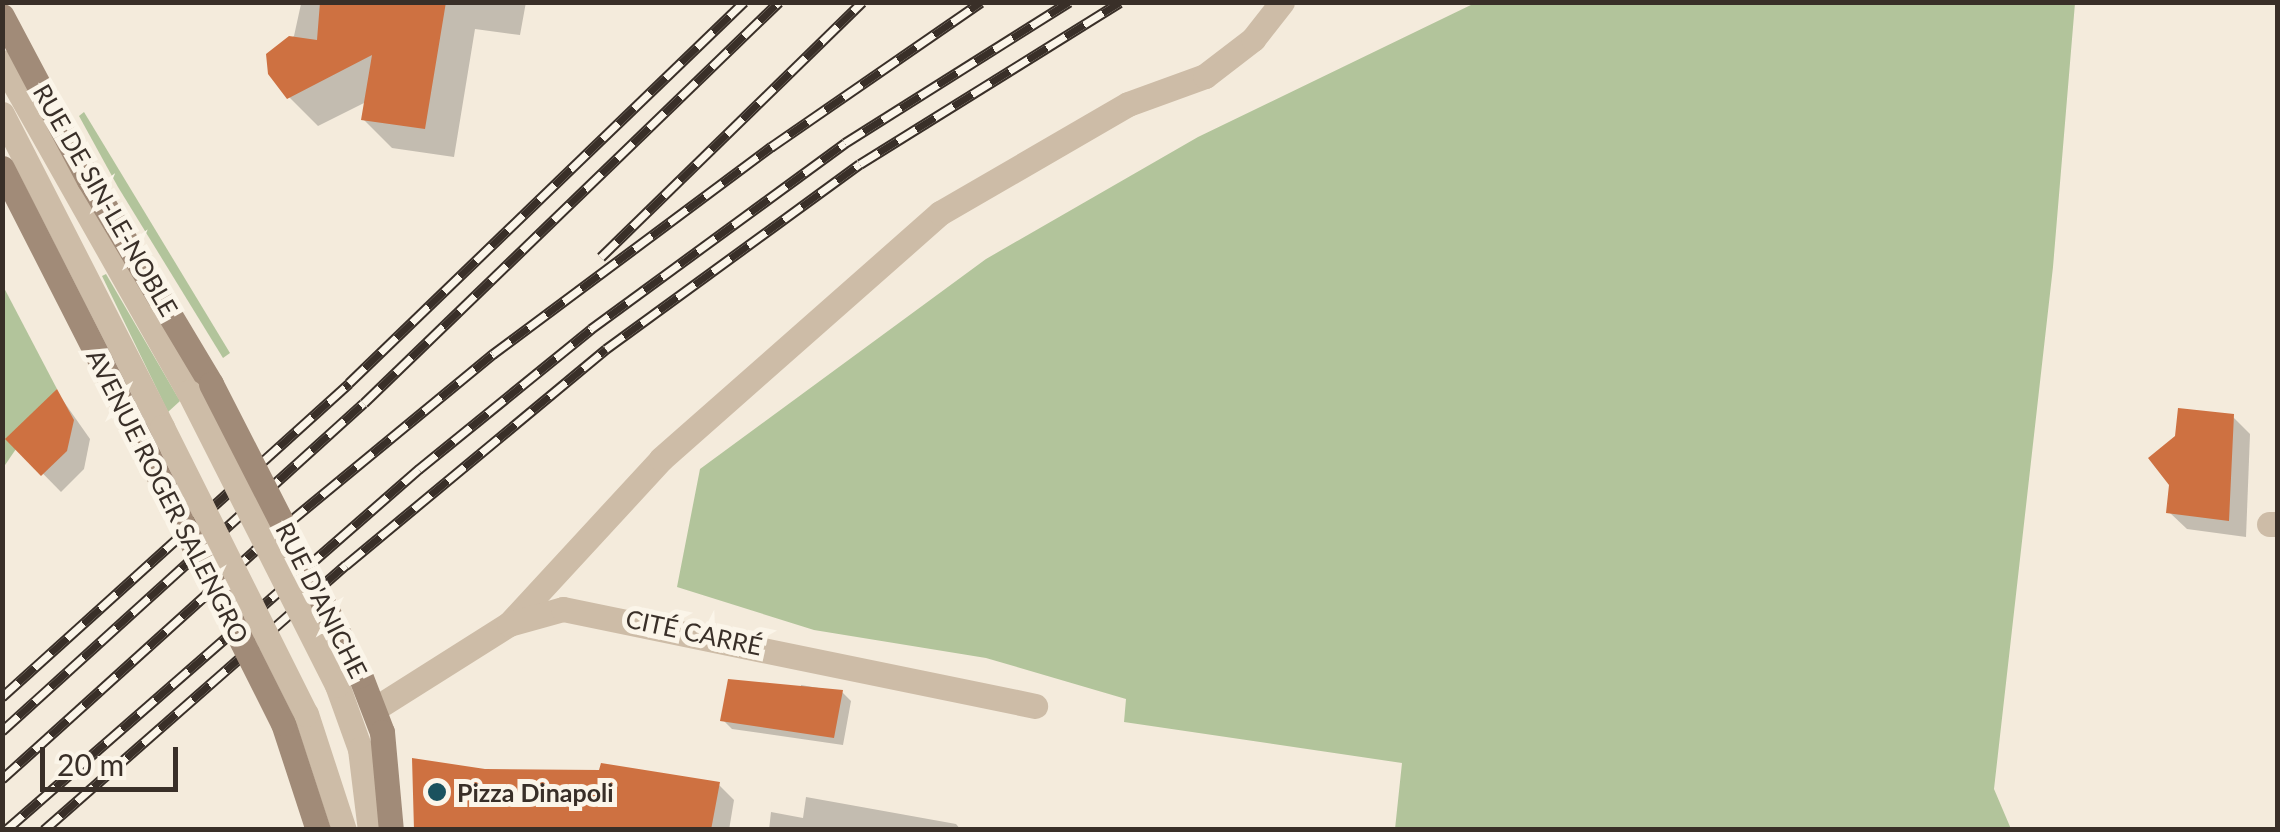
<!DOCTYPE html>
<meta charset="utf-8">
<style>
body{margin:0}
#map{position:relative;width:2280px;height:832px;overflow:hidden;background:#f4ebdc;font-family:Lato,sans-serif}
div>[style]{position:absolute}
.green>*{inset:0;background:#b2c49b}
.shadow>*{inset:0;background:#0003}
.building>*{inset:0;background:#ce7141}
.lane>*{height:25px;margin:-12.5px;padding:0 12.5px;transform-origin:12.5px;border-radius:12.5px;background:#cdbca7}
.secondary>*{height:25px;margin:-12.5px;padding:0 12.5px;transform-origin:12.5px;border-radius:12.5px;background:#a18b78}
.rail>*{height:11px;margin-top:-5.5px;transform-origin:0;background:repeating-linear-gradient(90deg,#fbf5e9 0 22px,#392f28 0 44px);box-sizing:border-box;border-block:2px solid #392f28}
.lane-bridge>*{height:25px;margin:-12.5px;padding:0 12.5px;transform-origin:12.5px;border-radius:12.5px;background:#cdbca7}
.secondary-bridge>*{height:25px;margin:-12.5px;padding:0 12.5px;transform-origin:12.5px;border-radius:12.5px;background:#a18b78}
.dots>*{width:28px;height:28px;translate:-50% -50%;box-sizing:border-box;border:5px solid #fbf5e9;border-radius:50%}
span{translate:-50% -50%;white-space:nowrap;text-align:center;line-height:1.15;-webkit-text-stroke:10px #fbf5e9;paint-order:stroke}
.street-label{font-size:25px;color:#392f28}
.poi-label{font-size:25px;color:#392f28;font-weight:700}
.left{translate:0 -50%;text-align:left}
.frame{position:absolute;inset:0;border:5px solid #392f28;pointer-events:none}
.scale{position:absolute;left:40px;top:747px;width:138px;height:45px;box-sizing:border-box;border:5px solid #392f28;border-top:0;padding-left:12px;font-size:30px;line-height:35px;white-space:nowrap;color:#392f28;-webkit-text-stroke:8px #fbf5e9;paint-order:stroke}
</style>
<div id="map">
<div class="green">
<i style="clip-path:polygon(1475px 3px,2075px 3px,2053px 267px,1994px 789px,2011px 829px,1395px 829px,1402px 763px,1124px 722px,1126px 699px,986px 658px,814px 630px,677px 587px,700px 469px,986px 259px,1198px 137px)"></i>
<i style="clip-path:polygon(84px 112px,230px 353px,223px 358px,118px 187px,79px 116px)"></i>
<i style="clip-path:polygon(106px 274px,180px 401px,168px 412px,102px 276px)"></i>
<i style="clip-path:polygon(2px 284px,57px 389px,3px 468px,2px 468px)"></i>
</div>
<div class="shadow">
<i style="clip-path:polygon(293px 2px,526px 2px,520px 35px,475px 29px,454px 157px,392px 148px,363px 119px,366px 102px,318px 126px,289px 97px,268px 55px,294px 36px,301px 4px)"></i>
<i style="clip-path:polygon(57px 392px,90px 439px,84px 469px,61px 492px,9px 439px)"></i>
<i style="clip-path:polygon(2233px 417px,2250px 434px,2246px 537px,2187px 529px,2169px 512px,2172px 485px)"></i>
<i style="clip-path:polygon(801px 685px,842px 692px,851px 701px,843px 745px,732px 729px,723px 720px,801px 693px)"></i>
<i style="clip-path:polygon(485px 772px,602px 772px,718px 784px,734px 800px,729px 830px,416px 830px)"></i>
<i style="clip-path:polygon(806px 797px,956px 824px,961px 830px,769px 830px,771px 812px,803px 818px)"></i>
</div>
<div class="building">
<i style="clip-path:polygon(320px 2px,446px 2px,425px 129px,361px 120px,372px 55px,287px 99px,268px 74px,266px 54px,289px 36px,317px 40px)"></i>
<i style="clip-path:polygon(57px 389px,74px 420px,67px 451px,41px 476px,5px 439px)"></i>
<i style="clip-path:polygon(2178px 408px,2234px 414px,2229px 521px,2166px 513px,2169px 485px,2148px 458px,2175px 436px)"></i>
<i style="clip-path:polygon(728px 679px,843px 690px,834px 738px,720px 721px)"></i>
<i style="clip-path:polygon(412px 758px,485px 769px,599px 770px,601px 763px,720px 782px,711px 830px,414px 830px)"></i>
</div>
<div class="lane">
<i style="left:2px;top:62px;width:379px;rotate:60.5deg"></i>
<i style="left:2px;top:114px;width:352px;rotate:62.9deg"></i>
<i style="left:2269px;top:524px;width:9px"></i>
<i style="left:509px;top:624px;width:224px;rotate:-47.3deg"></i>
<i style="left:661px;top:459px;width:372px;rotate:-41.4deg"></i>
<i style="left:940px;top:213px;width:217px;rotate:-30.1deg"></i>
<i style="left:1128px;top:104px;width:82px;rotate:-20deg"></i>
<i style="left:1205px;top:76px;width:61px;rotate:-37.6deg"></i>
<i style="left:1253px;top:39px;width:47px;rotate:-51.9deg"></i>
<i style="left:337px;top:685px;width:68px;rotate:70.2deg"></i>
<i style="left:360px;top:749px;width:82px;rotate:83deg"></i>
<i style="left:376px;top:708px;width:157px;rotate:-32.3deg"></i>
<i style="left:509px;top:624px;width:56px;rotate:-15.5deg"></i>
<i style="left:563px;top:609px;width:482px;rotate:11.6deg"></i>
<i style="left:306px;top:714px;width:122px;rotate:71.9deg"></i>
</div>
<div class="secondary">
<i style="left:2px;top:16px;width:186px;rotate:62.1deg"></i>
<i style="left:89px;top:180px;width:238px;rotate:59.1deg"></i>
<i style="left:2px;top:168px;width:322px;rotate:63deg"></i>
<i style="left:360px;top:675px;width:61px;rotate:68.9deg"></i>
<i style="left:382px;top:732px;width:98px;rotate:84.8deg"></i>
<i style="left:283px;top:723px;width:113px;rotate:71.9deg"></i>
</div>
<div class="rail">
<i style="left:601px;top:257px;width:365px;rotate:-44.3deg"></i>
<i style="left:2px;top:697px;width:468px;rotate:-42.1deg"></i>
<i style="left:349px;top:383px;width:549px;rotate:-43.97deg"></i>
<i style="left:2px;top:731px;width:488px;rotate:-42.2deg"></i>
<i style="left:364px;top:403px;width:577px;rotate:-44.02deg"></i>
<i style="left:2px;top:779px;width:340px;rotate:-42.1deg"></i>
<i style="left:254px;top:551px;width:310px;rotate:-39.5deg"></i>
<i style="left:493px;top:354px;width:347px;rotate:-36.7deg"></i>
<i style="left:771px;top:147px;width:255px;rotate:-34.6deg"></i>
<i style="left:6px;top:830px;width:549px;rotate:-41.16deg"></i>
<i style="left:419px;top:469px;width:222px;rotate:-39.1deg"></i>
<i style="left:591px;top:329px;width:315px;rotate:-36.2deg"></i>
<i style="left:845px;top:143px;width:265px;rotate:-32.2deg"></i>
<i style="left:44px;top:830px;width:402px;rotate:-41.3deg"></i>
<i style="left:346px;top:565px;width:338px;rotate:-39.7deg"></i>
<i style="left:606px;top:349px;width:314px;rotate:-36.1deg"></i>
<i style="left:860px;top:164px;width:306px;rotate:-31.9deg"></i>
</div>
<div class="lane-bridge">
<i style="left:189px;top:392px;width:328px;rotate:63.2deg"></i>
<i style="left:162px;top:427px;width:321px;rotate:63.4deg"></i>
</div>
<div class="secondary-bridge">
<i style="left:211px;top:384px;width:327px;rotate:62.9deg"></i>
<i style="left:148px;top:455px;width:300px;rotate:63.3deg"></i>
</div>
<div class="dots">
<i style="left:437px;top:792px;background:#1b525e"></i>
</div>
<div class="street-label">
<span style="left:106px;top:200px;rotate:60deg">RUE DE SIN-LE-NOBLE</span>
<span style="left:168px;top:496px;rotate:63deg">AVENUE ROGER SALENGRO</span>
<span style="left:322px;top:600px;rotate:63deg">RUE D'ANICHE</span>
<span style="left:694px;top:632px;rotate:12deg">CITÉ CARRÉ</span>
</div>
<div class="poi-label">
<span class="left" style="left:457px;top:792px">Pizza Dinapoli</span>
</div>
<div class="frame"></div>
<div class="scale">20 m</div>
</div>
